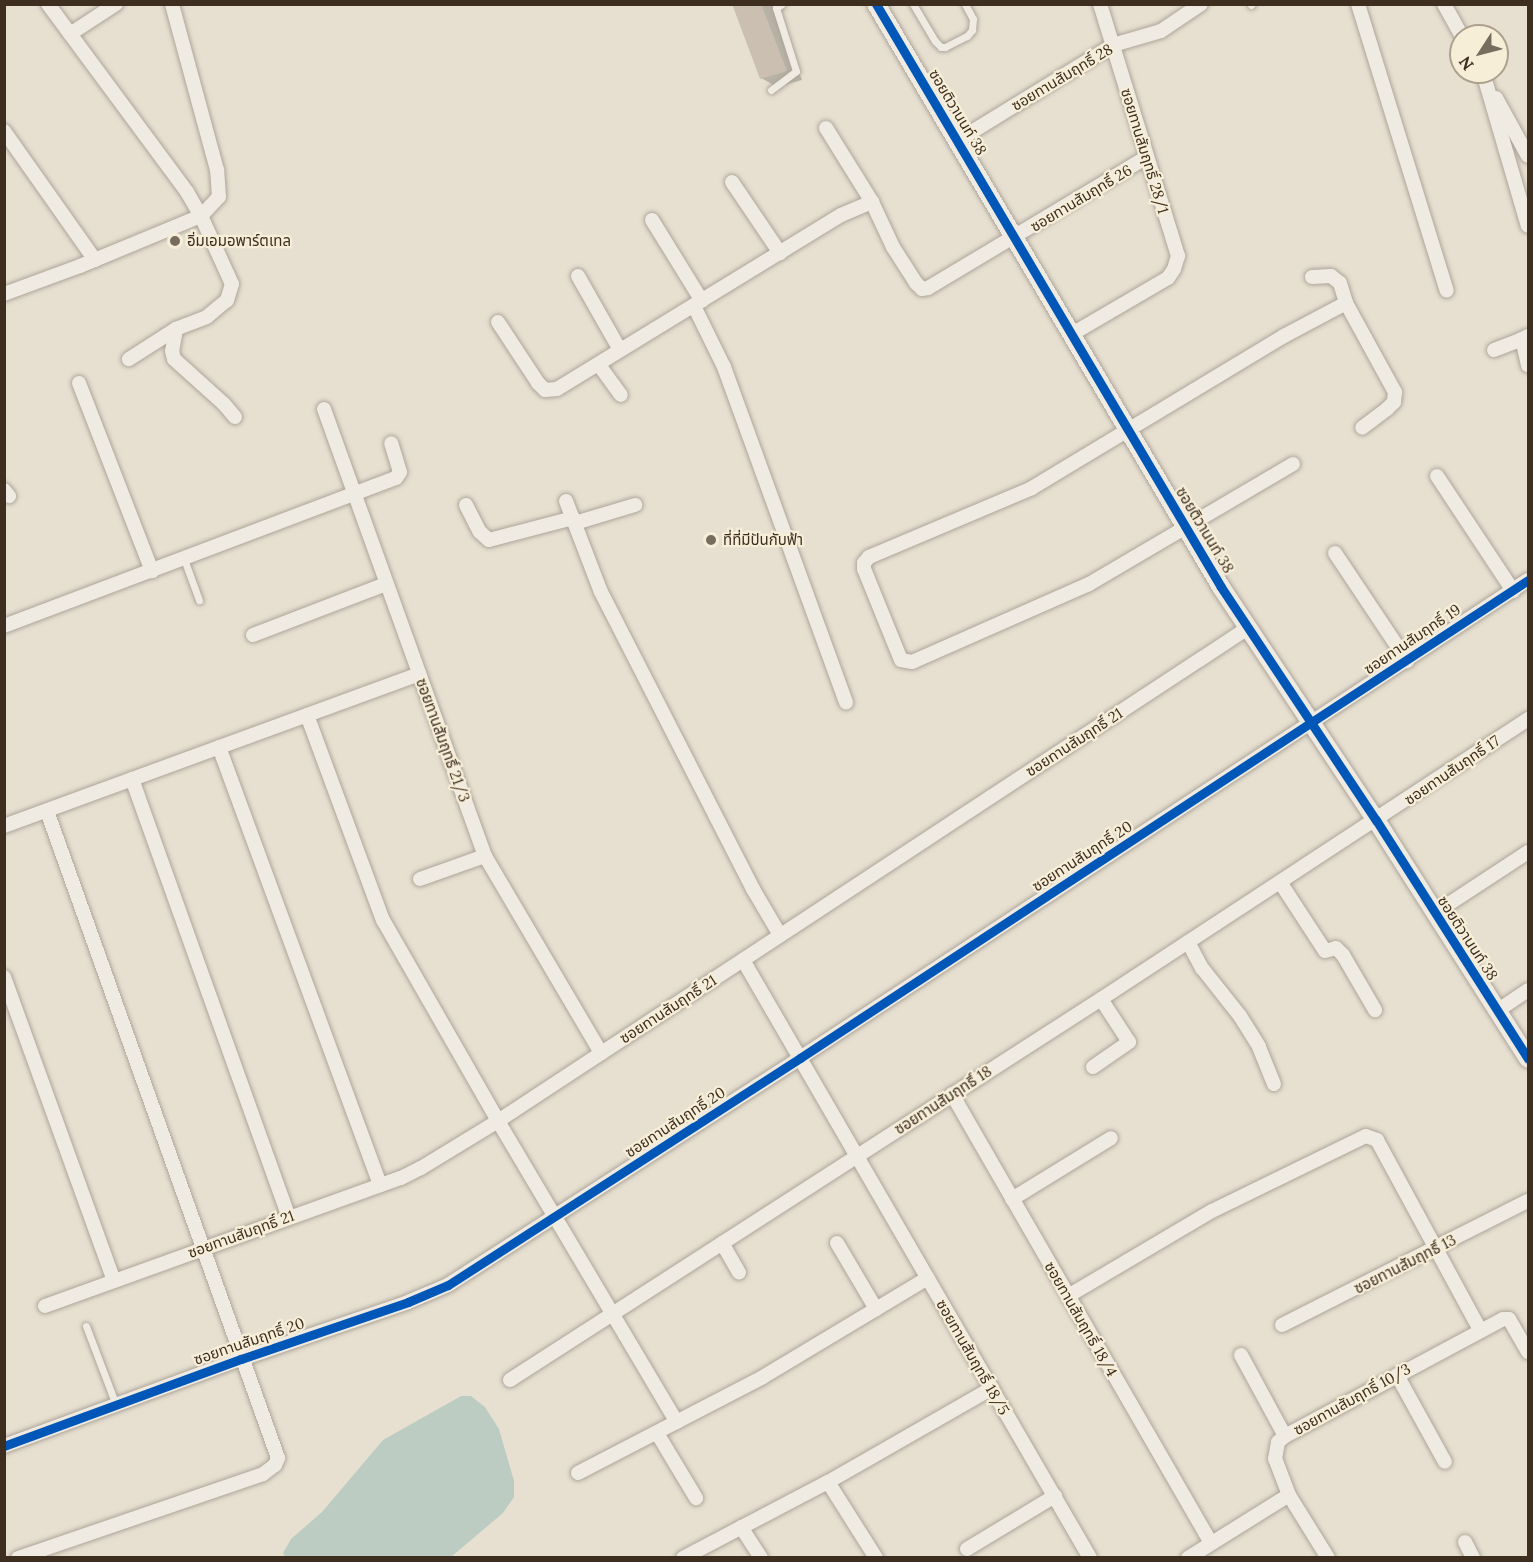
<!DOCTYPE html>
<meta charset="utf-8">
<style>
body{margin:0}
#map{position:relative;width:1533px;height:1562px;overflow:hidden;background:#e7e0d1;font-family:Lora,"Noto Sans Thai",serif}
div>[style]{position:absolute}
.water>*{inset:0;background:#bcccc2}
.shadow>*{inset:0;background:#0003}
.building>*{inset:0;background:#cbbfb2}
.roads{filter:drop-shadow(0 0 2px #ada599) drop-shadow(0 0 2px #ada599)}
.service>*{height:7px;margin:-3.5px;padding:0 3.5px;transform-origin:3.5px;border-radius:3.5px;background:#efebe3}
.minor>*{height:14px;margin:-7px;padding:0 7px;transform-origin:7px;border-radius:7px;background:#efebe3}
.tertiary>*{height:18px;margin:-9px;padding:0 9px;transform-origin:9px;border-radius:9px;background:#efebe3}
.cycleway>*{height:9px;margin:-4.5px;padding:0 4.5px;transform-origin:4.5px;border-radius:4.5px;background:#0057b8}
.dots>*{width:16px;height:16px;translate:-50% -50%;box-sizing:border-box;border:3px solid #f7eed8;border-radius:50%}
span{translate:-50% -50%;white-space:nowrap;text-align:center;line-height:1.15;-webkit-text-stroke:4.5px #f7eed8;paint-order:stroke}
.street-label{font-size:15px;color:#3d2e20}
.poi-label{font-size:15px;color:#3d2e20}
.left{translate:0 -50%;text-align:left}
.frame{position:absolute;inset:0;border:6px solid #3d2e20;pointer-events:none}
.north{position:absolute;left:1449px;top:24px;width:60px;height:60px;box-sizing:border-box;background:#f7eed8;border:2px solid #ada18e;border-radius:50%;rotate:234deg;font-size:16px;font-weight:700;line-height:24px;text-align:center;color:#3d2e20}
.north::after{content:'';display:block;margin:auto;width:21px;height:27px;background:#786c5e;clip-path:polygon(50% 0,100% 100%,50% 72%,0 100%)}
</style>
<div id="map">
<div class="water">
<i style="clip-path:polygon(461px 1396px,471px 1396px,485px 1407px,499px 1429px,514px 1481px,514px 1497px,503px 1513px,451px 1557px,285px 1557px,283px 1553px,291px 1539px,322px 1512px,383px 1440px)"></i>
</div>
<div class="shadow">
<i style="clip-path:polygon(734px 4px,772px 4px,802px 80px,777px 87px,761px 78px)"></i>
</div>
<div class="building">
<i style="clip-path:polygon(732px 4px,761px 4px,787px 71px,760px 79px)"></i>
</div>
<div class="roads">
<div class="service">
<i style="left:913px;top:4px;width:43px;rotate:59.3deg"></i>
<i style="left:935px;top:41px;width:8px;rotate:45deg"></i>
<i style="left:941px;top:47px;width:4px"></i>
<i style="left:945px;top:47px;width:25px;rotate:-27deg"></i>
<i style="left:967px;top:36px;width:8px;rotate:-50deg"></i>
<i style="left:972px;top:30px;width:11px;rotate:-85deg"></i>
<i style="left:973px;top:19px;width:17px;rotate:-118deg"></i>
<i style="left:1251px;top:5px;width:1px;rotate:-45deg"></i>
<i style="left:771px;top:90px;width:31px;rotate:-37deg"></i>
<i style="left:796px;top:71px;width:66px;rotate:-107.6deg"></i>
<i style="left:776px;top:8px;width:7px;rotate:-34deg"></i>
<i style="left:184px;top:559px;width:44px;rotate:69.9deg"></i>
<i style="left:86px;top:1326px;width:85px;rotate:69.2deg"></i>
</div>
<div class="minor">
<i style="left:48px;top:4px;width:234px;rotate:53.5deg"></i>
<i style="left:187px;top:192px;width:28px;rotate:60deg"></i>
<i style="left:201px;top:216px;width:75px;rotate:65.5deg"></i>
<i style="left:232px;top:284px;width:17px;rotate:107deg"></i>
<i style="left:227px;top:300px;width:26px;rotate:140deg"></i>
<i style="left:207px;top:317px;width:33px;rotate:159deg"></i>
<i style="left:176px;top:329px;width:56px;rotate:147.4deg"></i>
<i style="left:1358px;top:4px;width:300px;rotate:72.8deg"></i>
<i style="left:1444px;top:4px;width:37px;rotate:61deg"></i>
<i style="left:70px;top:34px;width:55px;rotate:-33.1deg"></i>
<i style="left:1484px;top:76px;width:156px;rotate:73.7deg"></i>
<i style="left:1496px;top:98px;width:66px;rotate:61.1deg"></i>
<i style="left:826px;top:128px;width:87px;rotate:58.1deg"></i>
<i style="left:4px;top:131px;width:158px;rotate:54.8deg"></i>
<i style="left:957px;top:141px;width:183px;rotate:-31.6deg"></i>
<i style="left:1113px;top:45px;width:50px;rotate:-16.3deg"></i>
<i style="left:1161px;top:31px;width:48px;rotate:-34deg"></i>
<i style="left:732px;top:182px;width:86px;rotate:55.9deg"></i>
<i style="left:652px;top:220px;width:95px;rotate:58.3deg"></i>
<i style="left:578px;top:276px;width:85px;rotate:60.4deg"></i>
<i style="left:1312px;top:277px;width:19px;rotate:-3deg"></i>
<i style="left:1331px;top:276px;width:11px;rotate:38deg"></i>
<i style="left:1340px;top:283px;width:21px;rotate:73deg"></i>
<i style="left:1346px;top:303px;width:102px;rotate:61.2deg"></i>
<i style="left:1395px;top:392px;width:10px;rotate:96deg"></i>
<i style="left:1394px;top:402px;width:10px;rotate:135deg"></i>
<i style="left:1387px;top:409px;width:31px;rotate:143deg"></i>
<i style="left:4px;top:294px;width:81px;rotate:-20.2deg"></i>
<i style="left:80px;top:266px;width:131px;rotate:-22.5deg"></i>
<i style="left:201px;top:216px;width:26px;rotate:-47deg"></i>
<i style="left:219px;top:197px;width:27px;rotate:-94deg"></i>
<i style="left:217px;top:170px;width:172px;rotate:-105.2deg"></i>
<i style="left:694px;top:306px;width:68px;rotate:63.8deg"></i>
<i style="left:724px;top:367px;width:357px;rotate:70deg"></i>
<i style="left:498px;top:322px;width:73px;rotate:56.7deg"></i>
<i style="left:538px;top:383px;width:10px;rotate:45deg"></i>
<i style="left:545px;top:390px;width:12px;rotate:-5deg"></i>
<i style="left:557px;top:389px;width:333px;rotate:-31.5deg"></i>
<i style="left:841px;top:215px;width:34px;rotate:-23deg"></i>
<i style="left:872px;top:202px;width:50px;rotate:65deg"></i>
<i style="left:893px;top:247px;width:43px;rotate:57.4deg"></i>
<i style="left:916px;top:283px;width:8px;rotate:45deg"></i>
<i style="left:922px;top:289px;width:6px;rotate:-9deg"></i>
<i style="left:928px;top:288px;width:255px;rotate:-30.9deg"></i>
<i style="left:176px;top:329px;width:22px;rotate:100deg"></i>
<i style="left:172px;top:351px;width:8px;rotate:76deg"></i>
<i style="left:174px;top:359px;width:67px;rotate:42deg"></i>
<i style="left:224px;top:404px;width:17px;rotate:50deg"></i>
<i style="left:1072px;top:334px;width:111px;rotate:-30.3deg"></i>
<i style="left:1168px;top:278px;width:11px;rotate:-56deg"></i>
<i style="left:1174px;top:269px;width:14px;rotate:-73deg"></i>
<i style="left:1178px;top:256px;width:264px;rotate:-107.2deg"></i>
<i style="left:1528px;top:336px;width:7px;rotate:153deg"></i>
<i style="left:1522px;top:339px;width:27px;rotate:77deg"></i>
<i style="left:1494px;top:350px;width:30px;rotate:-21deg"></i>
<i style="left:599px;top:365px;width:37px;rotate:54deg"></i>
<i style="left:79px;top:383px;width:202px;rotate:68.8deg"></i>
<i style="left:324px;top:409px;width:475px;rotate:70.2deg"></i>
<i style="left:485px;top:856px;width:229px;rotate:59.5deg"></i>
<i style="left:1293px;top:464px;width:237px;rotate:149.5deg"></i>
<i style="left:1089px;top:584px;width:193px;rotate:156.2deg"></i>
<i style="left:912px;top:662px;width:11px;rotate:-170deg"></i>
<i style="left:901px;top:660px;width:98px;rotate:-112.1deg"></i>
<i style="left:864px;top:569px;width:6px;rotate:-90deg"></i>
<i style="left:864px;top:563px;width:8px;rotate:-50deg"></i>
<i style="left:869px;top:557px;width:177px;rotate:-22.9deg"></i>
<i style="left:1032px;top:488px;width:294px;rotate:-31.1deg"></i>
<i style="left:1284px;top:336px;width:70px;rotate:-28deg"></i>
<i style="left:1437px;top:476px;width:138px;rotate:56.5deg"></i>
<i style="left:4px;top:490px;width:8px;rotate:50deg"></i>
<i style="left:566px;top:501px;width:97px;rotate:69deg"></i>
<i style="left:601px;top:592px;width:334px;rotate:62.9deg"></i>
<i style="left:753px;top:889px;width:53px;rotate:59.6deg"></i>
<i style="left:466px;top:505px;width:30px;rotate:63deg"></i>
<i style="left:480px;top:532px;width:12px;rotate:42deg"></i>
<i style="left:489px;top:540px;width:87px;rotate:-14.7deg"></i>
<i style="left:575px;top:523px;width:63px;rotate:-16.7deg"></i>
<i style="left:1335px;top:553px;width:130px;rotate:56.3deg"></i>
<i style="left:4px;top:626px;width:419px;rotate:-20.7deg"></i>
<i style="left:396px;top:478px;width:7px;rotate:-56deg"></i>
<i style="left:400px;top:472px;width:30px;rotate:-107deg"></i>
<i style="left:253px;top:635px;width:142px;rotate:-21deg"></i>
<i style="left:307px;top:715px;width:219px;rotate:69.7deg"></i>
<i style="left:383px;top:920px;width:232px;rotate:60.2deg"></i>
<i style="left:498px;top:1121px;width:350px;rotate:59.3deg"></i>
<i style="left:219px;top:747px;width:467px;rotate:69.8deg"></i>
<i style="left:132px;top:779px;width:465px;rotate:70.3deg"></i>
<i style="left:4px;top:826px;width:442px;rotate:-20.1deg"></i>
<i style="left:420px;top:879px;width:69px;rotate:-19.5deg"></i>
<i style="left:1280px;top:882px;width:82px;rotate:56.9deg"></i>
<i style="left:1325px;top:951px;width:11px;rotate:-15deg"></i>
<i style="left:1336px;top:948px;width:10px;rotate:45deg"></i>
<i style="left:1343px;top:955px;width:64px;rotate:59.8deg"></i>
<i style="left:1435px;top:913px;width:111px;rotate:-33.3deg"></i>
<i style="left:1188px;top:942px;width:30px;rotate:62deg"></i>
<i style="left:1202px;top:968px;width:61px;rotate:51.6deg"></i>
<i style="left:1240px;top:1016px;width:36px;rotate:58deg"></i>
<i style="left:1259px;top:1047px;width:40px;rotate:68deg"></i>
<i style="left:743px;top:960px;width:691px;rotate:59.87deg"></i>
<i style="left:4px;top:977px;width:323px;rotate:70.1deg"></i>
<i style="left:1497px;top:1011px;width:37px;rotate:-34deg"></i>
<i style="left:1093px;top:1067px;width:44px;rotate:-34.8deg"></i>
<i style="left:1129px;top:1042px;width:51px;rotate:-123.1deg"></i>
<i style="left:952px;top:1094px;width:518px;rotate:60.02deg"></i>
<i style="left:1012px;top:1199px;width:116px;rotate:-31.6deg"></i>
<i style="left:722px;top:1243px;width:34px;rotate:60deg"></i>
<i style="left:837px;top:1243px;width:77px;rotate:59.4deg"></i>
<i style="left:1068px;top:1296px;width:167px;rotate:-30.6deg"></i>
<i style="left:1212px;top:1211px;width:171px;rotate:-26deg"></i>
<i style="left:1366px;top:1136px;width:12px;rotate:20deg"></i>
<i style="left:1377px;top:1140px;width:216px;rotate:61.5deg"></i>
<i style="left:45px;top:1306px;width:378px;rotate:-19.8deg"></i>
<i style="left:401px;top:1178px;width:22px;rotate:-27deg"></i>
<i style="left:421px;top:1168px;width:90px;rotate:-31.4deg"></i>
<i style="left:498px;top:1121px;width:898px;rotate:-33.32deg"></i>
<i style="left:1282px;top:1325px;width:275px;rotate:-26.8deg"></i>
<i style="left:1241px;top:1355px;width:92px;rotate:61.5deg"></i>
<i style="left:1397px;top:1375px;width:99px;rotate:61.1deg"></i>
<i style="left:510px;top:1380px;width:703px;rotate:-32.81deg"></i>
<i style="left:1101px;top:999px;width:511px;rotate:-33.25deg"></i>
<i style="left:657px;top:1433px;width:76px;rotate:59deg"></i>
<i style="left:4px;top:1446px;width:252px;rotate:-20.2deg"></i>
<i style="left:241px;top:1359px;width:176px;rotate:-18.8deg"></i>
<i style="left:408px;top:1302px;width:43px;rotate:-23deg"></i>
<i style="left:448px;top:1285px;width:419px;rotate:-32.8deg"></i>
<i style="left:800px;top:1058px;width:871px;rotate:-33.29deg"></i>
<i style="left:578px;top:1473px;width:208px;rotate:-27.4deg"></i>
<i style="left:763px;top:1377px;width:192px;rotate:-31deg"></i>
<i style="left:828px;top:1482px;width:90px;rotate:57.7deg"></i>
<i style="left:741px;top:1527px;width:37px;rotate:57deg"></i>
<i style="left:1465px;top:1542px;width:18px;rotate:63deg"></i>
<i style="left:967px;top:1549px;width:103px;rotate:-31.1deg"></i>
<i style="left:18px;top:1558px;width:259px;rotate:-18.9deg"></i>
<i style="left:263px;top:1474px;width:15px;rotate:-37deg"></i>
<i style="left:275px;top:1465px;width:8px;rotate:-67deg"></i>
<i style="left:278px;top:1458px;width:687px;rotate:-109.65deg"></i>
<i style="left:683px;top:1558px;width:164px;rotate:-27.7deg"></i>
<i style="left:828px;top:1482px;width:189px;rotate:-29.8deg"></i>
<i style="left:1188px;top:1558px;width:119px;rotate:-32deg"></i>
<i style="left:1328px;top:1558px;width:74px;rotate:-121.8deg"></i>
<i style="left:1289px;top:1495px;width:39px;rotate:-111deg"></i>
<i style="left:1275px;top:1459px;width:17px;rotate:-80deg"></i>
<i style="left:1278px;top:1442px;width:9px;rotate:-41deg"></i>
<i style="left:1285px;top:1436px;width:247px;rotate:-28.2deg"></i>
<i style="left:1503px;top:1319px;width:6px"></i>
<i style="left:1509px;top:1319px;width:38px;rotate:60deg"></i>
</div>
<div class="tertiary">
<i style="left:876px;top:4px;width:677px;rotate:59.38deg"></i>
<i style="left:1221px;top:587px;width:280px;rotate:56.4deg"></i>
<i style="left:1376px;top:820px;width:283px;rotate:57.5deg"></i>
</div>
</div>
<div class="cycleway">
<i style="left:876px;top:4px;width:677px;rotate:59.38deg"></i>
<i style="left:1221px;top:587px;width:280px;rotate:56.4deg"></i>
<i style="left:1376px;top:820px;width:283px;rotate:57.5deg"></i>
<i style="left:4px;top:1446px;width:252px;rotate:-20.2deg"></i>
<i style="left:241px;top:1359px;width:176px;rotate:-18.8deg"></i>
<i style="left:408px;top:1302px;width:43px;rotate:-23deg"></i>
<i style="left:448px;top:1285px;width:419px;rotate:-32.8deg"></i>
<i style="left:800px;top:1058px;width:871px;rotate:-33.29deg"></i>
</div>
<div class="dots">
<i style="left:175px;top:241px;background:#786c5e"></i>
<i style="left:711px;top:540px;background:#786c5e"></i>
</div>
<div class="street-label">
<span style="left:1062px;top:77px;rotate:-31deg">ซอยทานสัมฤทธิ์ 28</span>
<span style="left:958px;top:112px;rotate:59deg">ซอยติวานนท์ 38</span>
<span style="left:1145px;top:151px;rotate:73deg">ซอยทานสัมฤทธิ์ 28/1</span>
<span style="left:1081px;top:198px;rotate:-31deg">ซอยทานสัมฤทธิ์ 26</span>
<span style="left:1205px;top:530px;rotate:59deg">ซอยติวานนท์ 38</span>
<span style="left:1412px;top:639px;rotate:-34deg">ซอยทานสัมฤทธิ์ 19</span>
<span style="left:443px;top:740px;rotate:70deg">ซอยทานสัมฤทธิ์ 21/3</span>
<span style="left:1074px;top:742px;rotate:-33deg">ซอยทานสัมฤทธิ์ 21</span>
<span style="left:1452px;top:770px;rotate:-34deg">ซอยทานสัมฤทธิ์ 17</span>
<span style="left:1082px;top:856px;rotate:-33deg">ซอยทานสัมฤทธิ์ 20</span>
<span style="left:1468px;top:938px;rotate:57deg">ซอยติวานนท์ 38</span>
<span style="left:668px;top:1009px;rotate:-33deg">ซอยทานสัมฤทธิ์ 21</span>
<span style="left:943px;top:1100px;rotate:-33deg">ซอยทานสัมฤทธิ์ 18</span>
<span style="left:675px;top:1122px;rotate:-33deg">ซอยทานสัมฤทธิ์ 20</span>
<span style="left:241px;top:1234px;rotate:-20deg">ซอยทานสัมฤทธิ์ 21</span>
<span style="left:1405px;top:1264px;rotate:-27deg">ซอยทานสัมฤทธิ์ 13</span>
<span style="left:1081px;top:1319px;rotate:60deg">ซอยทานสัมฤทธิ์ 18/4</span>
<span style="left:249px;top:1341px;rotate:-19deg">ซอยทานสัมฤทธิ์ 20</span>
<span style="left:973px;top:1357px;rotate:60deg">ซอยทานสัมฤทธิ์ 18/5</span>
<span style="left:1352px;top:1399px;rotate:-29deg">ซอยทานสัมฤทธิ์ 10/3</span>
</div>
<div class="poi-label">
<span class="left" style="left:187px;top:241px">อิ่มเอมอพาร์ตเทล</span>
<span class="left" style="left:723px;top:540px">ที่ที่มีปันกับฟ้า</span>
</div>
<div class="frame"></div>
<div class="north">N</div>
</div>
